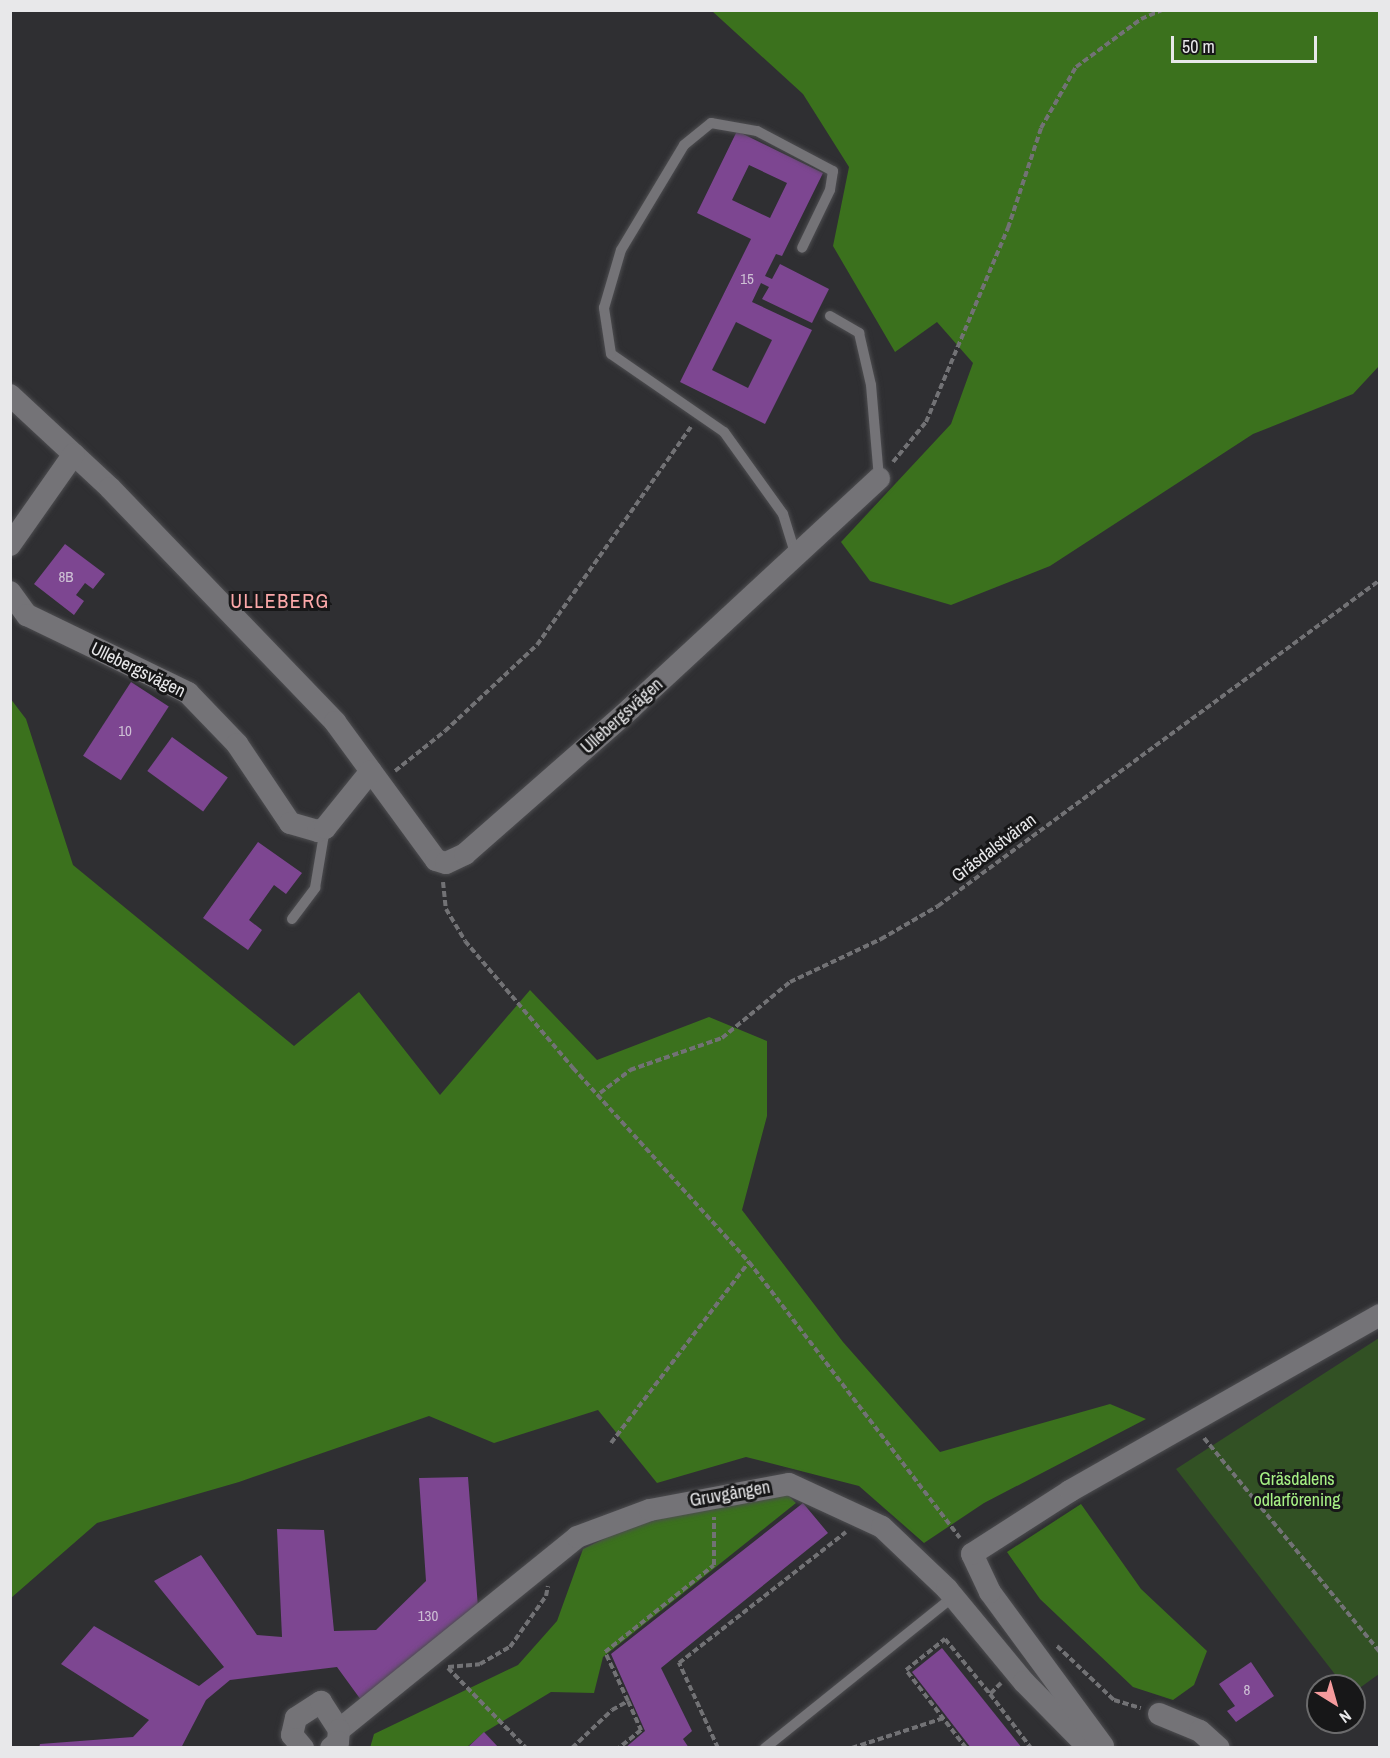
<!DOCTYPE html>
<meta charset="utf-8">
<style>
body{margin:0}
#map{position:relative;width:1390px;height:1758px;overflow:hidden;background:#2f2f32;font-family:"Archivo Narrow",sans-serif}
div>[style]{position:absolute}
.green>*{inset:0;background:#325124}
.forest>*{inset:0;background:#3b711d}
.building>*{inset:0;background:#7d4691;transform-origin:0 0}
.path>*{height:4px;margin-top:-2px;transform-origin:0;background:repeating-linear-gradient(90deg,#727275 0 6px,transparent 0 9px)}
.roads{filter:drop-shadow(0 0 2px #4d4d50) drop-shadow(0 0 2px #4d4d50)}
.lane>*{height:10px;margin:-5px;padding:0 5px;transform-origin:5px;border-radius:5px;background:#747377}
.street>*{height:22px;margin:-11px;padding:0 11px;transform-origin:11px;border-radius:11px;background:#747377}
span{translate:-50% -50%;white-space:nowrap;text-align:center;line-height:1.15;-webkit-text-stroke:6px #171718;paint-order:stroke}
.number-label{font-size:15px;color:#cdc0d4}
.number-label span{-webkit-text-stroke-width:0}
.street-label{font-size:18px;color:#e8e8ea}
.park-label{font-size:18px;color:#a7f185}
.neighbourhood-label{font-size:20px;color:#fca8a9;letter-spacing:1.5px}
.frame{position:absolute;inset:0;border:12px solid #e8e8ea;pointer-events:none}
.north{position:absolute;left:1306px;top:1674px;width:60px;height:60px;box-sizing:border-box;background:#171718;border:2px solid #6b6b6c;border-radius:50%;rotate:143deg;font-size:16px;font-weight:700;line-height:24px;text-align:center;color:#e8e8ea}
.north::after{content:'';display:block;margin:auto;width:21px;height:27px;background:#f59b9d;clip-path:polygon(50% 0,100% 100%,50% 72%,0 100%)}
.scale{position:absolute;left:1171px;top:36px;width:146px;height:27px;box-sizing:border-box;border:3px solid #e8e8ea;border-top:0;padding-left:8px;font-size:18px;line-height:21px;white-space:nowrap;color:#e8e8ea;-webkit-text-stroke:4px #171718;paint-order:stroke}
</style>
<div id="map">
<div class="green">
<i style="clip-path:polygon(1379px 1338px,1379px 1674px,1354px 1692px,1354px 1686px,1344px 1686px,1176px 1469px)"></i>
</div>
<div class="forest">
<i style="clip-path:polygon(712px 11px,1379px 11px,1379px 366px,1353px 394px,1253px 434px,1050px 566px,951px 605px,870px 581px,841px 542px,951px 424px,973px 363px,937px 322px,895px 352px,833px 246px,849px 167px,803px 94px)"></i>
<i style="clip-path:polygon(10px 698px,26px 719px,73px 865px,294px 1046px,359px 992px,440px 1095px,530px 990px,597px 1060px,709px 1017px,767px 1041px,767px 1116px,742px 1210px,843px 1342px,940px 1452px,1110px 1404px,1146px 1419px,984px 1503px,924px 1543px,859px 1486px,746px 1457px,657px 1483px,598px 1410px,494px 1443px,429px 1416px,239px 1482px,97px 1523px,11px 1598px)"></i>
<i style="clip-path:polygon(784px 1491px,796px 1503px,603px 1657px,594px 1693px,551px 1692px,485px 1732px,467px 1747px,370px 1748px,374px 1734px,518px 1665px,557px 1621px,583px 1549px,645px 1519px)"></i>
<i style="clip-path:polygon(1081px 1504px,1141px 1589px,1207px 1651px,1194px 1685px,1173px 1700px,1133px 1687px,1040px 1599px,1007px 1552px)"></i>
</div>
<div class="building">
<i style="clip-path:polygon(evenodd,737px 131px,823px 173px,782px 256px,776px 254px,765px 276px,772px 279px,780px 264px,829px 289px,812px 323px,762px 299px,769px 287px,761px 283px,752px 302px,812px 330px,765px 424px,680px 382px,751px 239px,697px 213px,737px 131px,749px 165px,787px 183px,770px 218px,732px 200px,749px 165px,737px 131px,736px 322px,772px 340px,748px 388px,712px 370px,736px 322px)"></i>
<i style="clip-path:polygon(65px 544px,105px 574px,93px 589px,85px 583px,76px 595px,84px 601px,74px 615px,34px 584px)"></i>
<i style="left:131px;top:682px;width:45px;height:88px;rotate:33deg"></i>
<i style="left:172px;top:737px;width:69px;height:42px;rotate:36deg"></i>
<i style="clip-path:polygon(258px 842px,302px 873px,286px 894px,274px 885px,249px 920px,262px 930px,248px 950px,203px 918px)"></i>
<i style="clip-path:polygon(468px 1477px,478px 1607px,361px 1700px,337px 1667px,230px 1680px,206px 1700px,181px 1748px,39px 1748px,40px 1744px,133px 1737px,149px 1720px,61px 1664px,94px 1626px,199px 1686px,224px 1667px,154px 1581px,201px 1555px,257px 1635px,282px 1637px,277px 1529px,324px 1530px,334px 1631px,376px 1630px,426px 1581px,419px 1478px)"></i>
<i style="clip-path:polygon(803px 1503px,828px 1533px,661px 1668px,692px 1731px,683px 1739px,689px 1748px,625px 1748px,645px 1731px,611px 1654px)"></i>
<i style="clip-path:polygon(942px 1648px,1022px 1748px,971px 1748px,912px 1672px)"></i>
<i style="clip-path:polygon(1251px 1662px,1274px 1696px,1236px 1722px,1227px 1711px,1235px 1706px,1219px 1684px)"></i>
<i style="clip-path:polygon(484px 1732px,499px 1748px,467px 1748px)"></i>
</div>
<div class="path">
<i style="left:893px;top:462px;width:52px;rotate:-50.5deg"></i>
<i style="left:926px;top:422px;width:211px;rotate:-67.1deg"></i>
<i style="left:1008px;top:228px;width:105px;rotate:-71.7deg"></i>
<i style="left:1041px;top:128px;width:70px;rotate:-60.2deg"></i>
<i style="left:1076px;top:67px;width:81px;rotate:-36.4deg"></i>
<i style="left:1141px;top:19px;width:23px;rotate:-23deg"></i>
<i style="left:395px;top:771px;width:64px;rotate:-38.7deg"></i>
<i style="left:445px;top:731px;width:126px;rotate:-43.1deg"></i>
<i style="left:537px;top:645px;width:267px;rotate:-54.8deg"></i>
<i style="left:443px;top:882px;width:27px;rotate:84deg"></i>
<i style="left:446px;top:909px;width:37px;rotate:59deg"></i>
<i style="left:465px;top:941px;width:167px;rotate:49.6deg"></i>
<i style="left:573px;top:1068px;width:262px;rotate:47.8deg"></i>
<i style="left:749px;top:1262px;width:347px;rotate:52.6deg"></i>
<i style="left:600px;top:1093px;width:38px;rotate:-37deg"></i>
<i style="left:630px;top:1070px;width:97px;rotate:-19.2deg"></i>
<i style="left:722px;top:1038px;width:88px;rotate:-39.5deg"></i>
<i style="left:790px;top:982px;width:101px;rotate:-25.3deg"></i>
<i style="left:881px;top:939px;width:66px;rotate:-30.1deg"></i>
<i style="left:938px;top:906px;width:549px;rotate:-36.41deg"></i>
<i style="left:1204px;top:1438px;width:277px;rotate:50.6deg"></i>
<i style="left:611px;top:1443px;width:228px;rotate:-52.7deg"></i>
<i style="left:1057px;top:1646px;width:79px;rotate:43.5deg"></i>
<i style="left:1114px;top:1700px;width:28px;rotate:17deg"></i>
<i style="left:448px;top:1667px;width:32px;rotate:-5deg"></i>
<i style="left:480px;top:1664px;width:34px;rotate:-30deg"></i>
<i style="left:510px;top:1647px;width:62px;rotate:-54.8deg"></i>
<i style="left:546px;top:1596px;width:10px;rotate:-79deg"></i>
<i style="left:448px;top:1668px;width:112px;rotate:45.7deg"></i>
<i style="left:1001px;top:1683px;width:16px;rotate:135deg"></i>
<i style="left:990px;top:1694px;width:68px;rotate:52.8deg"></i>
<i style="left:628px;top:1701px;width:54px;rotate:-115.1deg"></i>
<i style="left:605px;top:1652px;width:139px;rotate:-38.6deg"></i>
<i style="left:714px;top:1565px;width:48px;rotate:-90deg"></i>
<i style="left:572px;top:1748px;width:55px;rotate:-43.5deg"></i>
<i style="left:612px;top:1710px;width:18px;rotate:-29deg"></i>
<i style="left:628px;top:1701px;width:32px;rotate:66deg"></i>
<i style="left:641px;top:1730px;width:28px;rotate:141deg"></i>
<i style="left:718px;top:1748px;width:94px;rotate:-114.6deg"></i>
<i style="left:679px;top:1663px;width:212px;rotate:-38.1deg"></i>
<i style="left:852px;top:1748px;width:97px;rotate:-18.1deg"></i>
<i style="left:966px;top:1748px;width:98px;rotate:-127.6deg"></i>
<i style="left:906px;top:1670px;width:50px;rotate:-38.5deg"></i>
<i style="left:945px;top:1639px;width:71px;rotate:50.7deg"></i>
</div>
<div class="roads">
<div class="lane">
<i style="left:830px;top:316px;width:34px;rotate:30deg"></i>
<i style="left:859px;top:333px;width:53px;rotate:77deg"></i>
<i style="left:871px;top:385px;width:93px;rotate:85.1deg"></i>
<i style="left:796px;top:556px;width:44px;rotate:-107.2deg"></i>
<i style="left:783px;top:514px;width:101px;rotate:-125.7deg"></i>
<i style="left:724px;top:432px;width:137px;rotate:-145.4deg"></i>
<i style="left:611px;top:354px;width:47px;rotate:-98.7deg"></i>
<i style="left:604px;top:308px;width:60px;rotate:-73.7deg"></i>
<i style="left:621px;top:250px;width:122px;rotate:-59deg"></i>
<i style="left:684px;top:145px;width:35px;rotate:-39deg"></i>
<i style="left:711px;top:123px;width:47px;rotate:9.9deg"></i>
<i style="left:757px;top:131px;width:86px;rotate:27.8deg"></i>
<i style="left:833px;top:171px;width:19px;rotate:99deg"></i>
<i style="left:830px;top:190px;width:64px;rotate:115.8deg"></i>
<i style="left:292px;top:919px;width:39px;rotate:-53deg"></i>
<i style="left:315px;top:888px;width:61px;rotate:-80.5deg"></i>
<i style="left:765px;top:1748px;width:241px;rotate:-38.8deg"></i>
</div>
<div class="street">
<i style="left:10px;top:395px;width:137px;rotate:42.9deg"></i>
<i style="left:110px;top:488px;width:325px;rotate:46.1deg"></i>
<i style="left:335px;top:722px;width:171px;rotate:53.8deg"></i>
<i style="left:436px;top:860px;width:10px;rotate:17deg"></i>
<i style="left:446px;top:863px;width:21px;rotate:-25deg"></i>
<i style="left:465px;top:854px;width:221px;rotate:-41.3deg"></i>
<i style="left:631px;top:708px;width:338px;rotate:-42.8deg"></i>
<i style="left:10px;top:545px;width:111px;rotate:-54.9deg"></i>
<i style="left:10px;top:592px;width:29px;rotate:54deg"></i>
<i style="left:27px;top:615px;width:179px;rotate:25.8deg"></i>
<i style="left:188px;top:693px;width:71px;rotate:46.1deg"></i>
<i style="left:237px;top:744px;width:95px;rotate:56.1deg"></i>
<i style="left:290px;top:823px;width:29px;rotate:16deg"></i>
<i style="left:318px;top:831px;width:8px;rotate:-23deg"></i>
<i style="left:325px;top:828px;width:73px;rotate:-51.1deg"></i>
<i style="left:1159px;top:1714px;width:44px;rotate:22.5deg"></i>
<i style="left:1200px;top:1731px;width:25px;rotate:42deg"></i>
<i style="left:339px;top:1730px;width:306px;rotate:-39deg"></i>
<i style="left:577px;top:1537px;width:78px;rotate:-20.3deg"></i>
<i style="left:650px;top:1510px;width:141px;rotate:-10.6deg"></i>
<i style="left:789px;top:1484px;width:102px;rotate:24.8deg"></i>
<i style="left:882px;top:1527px;width:90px;rotate:43.6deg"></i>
<i style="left:947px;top:1589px;width:121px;rotate:50.4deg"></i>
<i style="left:1024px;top:1682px;width:93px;rotate:45.4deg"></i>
<i style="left:1103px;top:1746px;width:191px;rotate:-126.3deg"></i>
<i style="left:990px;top:1592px;width:42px;rotate:-115.3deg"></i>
<i style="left:972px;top:1554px;width:117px;rotate:-32.7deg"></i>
<i style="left:1070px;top:1491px;width:356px;rotate:-29.6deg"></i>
<i style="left:303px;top:1748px;width:17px;rotate:-130deg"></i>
<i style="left:292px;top:1735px;width:17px;rotate:-77deg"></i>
<i style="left:296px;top:1718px;width:30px;rotate:-33deg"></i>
<i style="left:321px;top:1702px;width:33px;rotate:57deg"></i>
<i style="left:339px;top:1730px;width:12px;rotate:95deg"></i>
<i style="left:338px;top:1742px;width:9px;rotate:139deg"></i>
</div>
</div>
<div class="number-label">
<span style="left:747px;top:279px">15</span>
<span style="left:66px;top:577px">8B</span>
<span style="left:125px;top:731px">10</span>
<span style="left:428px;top:1616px">130</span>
<span style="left:1247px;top:1690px">8</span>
</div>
<div class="street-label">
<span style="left:138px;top:670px;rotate:26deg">Ullebergsvägen</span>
<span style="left:622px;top:716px;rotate:-42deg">Ullebergsvägen</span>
<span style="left:994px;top:848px;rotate:-37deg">Gräsdalstväran</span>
<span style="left:730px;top:1494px;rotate:-10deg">Gruvgången</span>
</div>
<div class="park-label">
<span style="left:1297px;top:1490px">Gräsdalens<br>odlarförening</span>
</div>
<div class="neighbourhood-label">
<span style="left:280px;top:600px">ULLEBERG</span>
</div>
<div class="frame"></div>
<div class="north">N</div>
<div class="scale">50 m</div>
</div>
